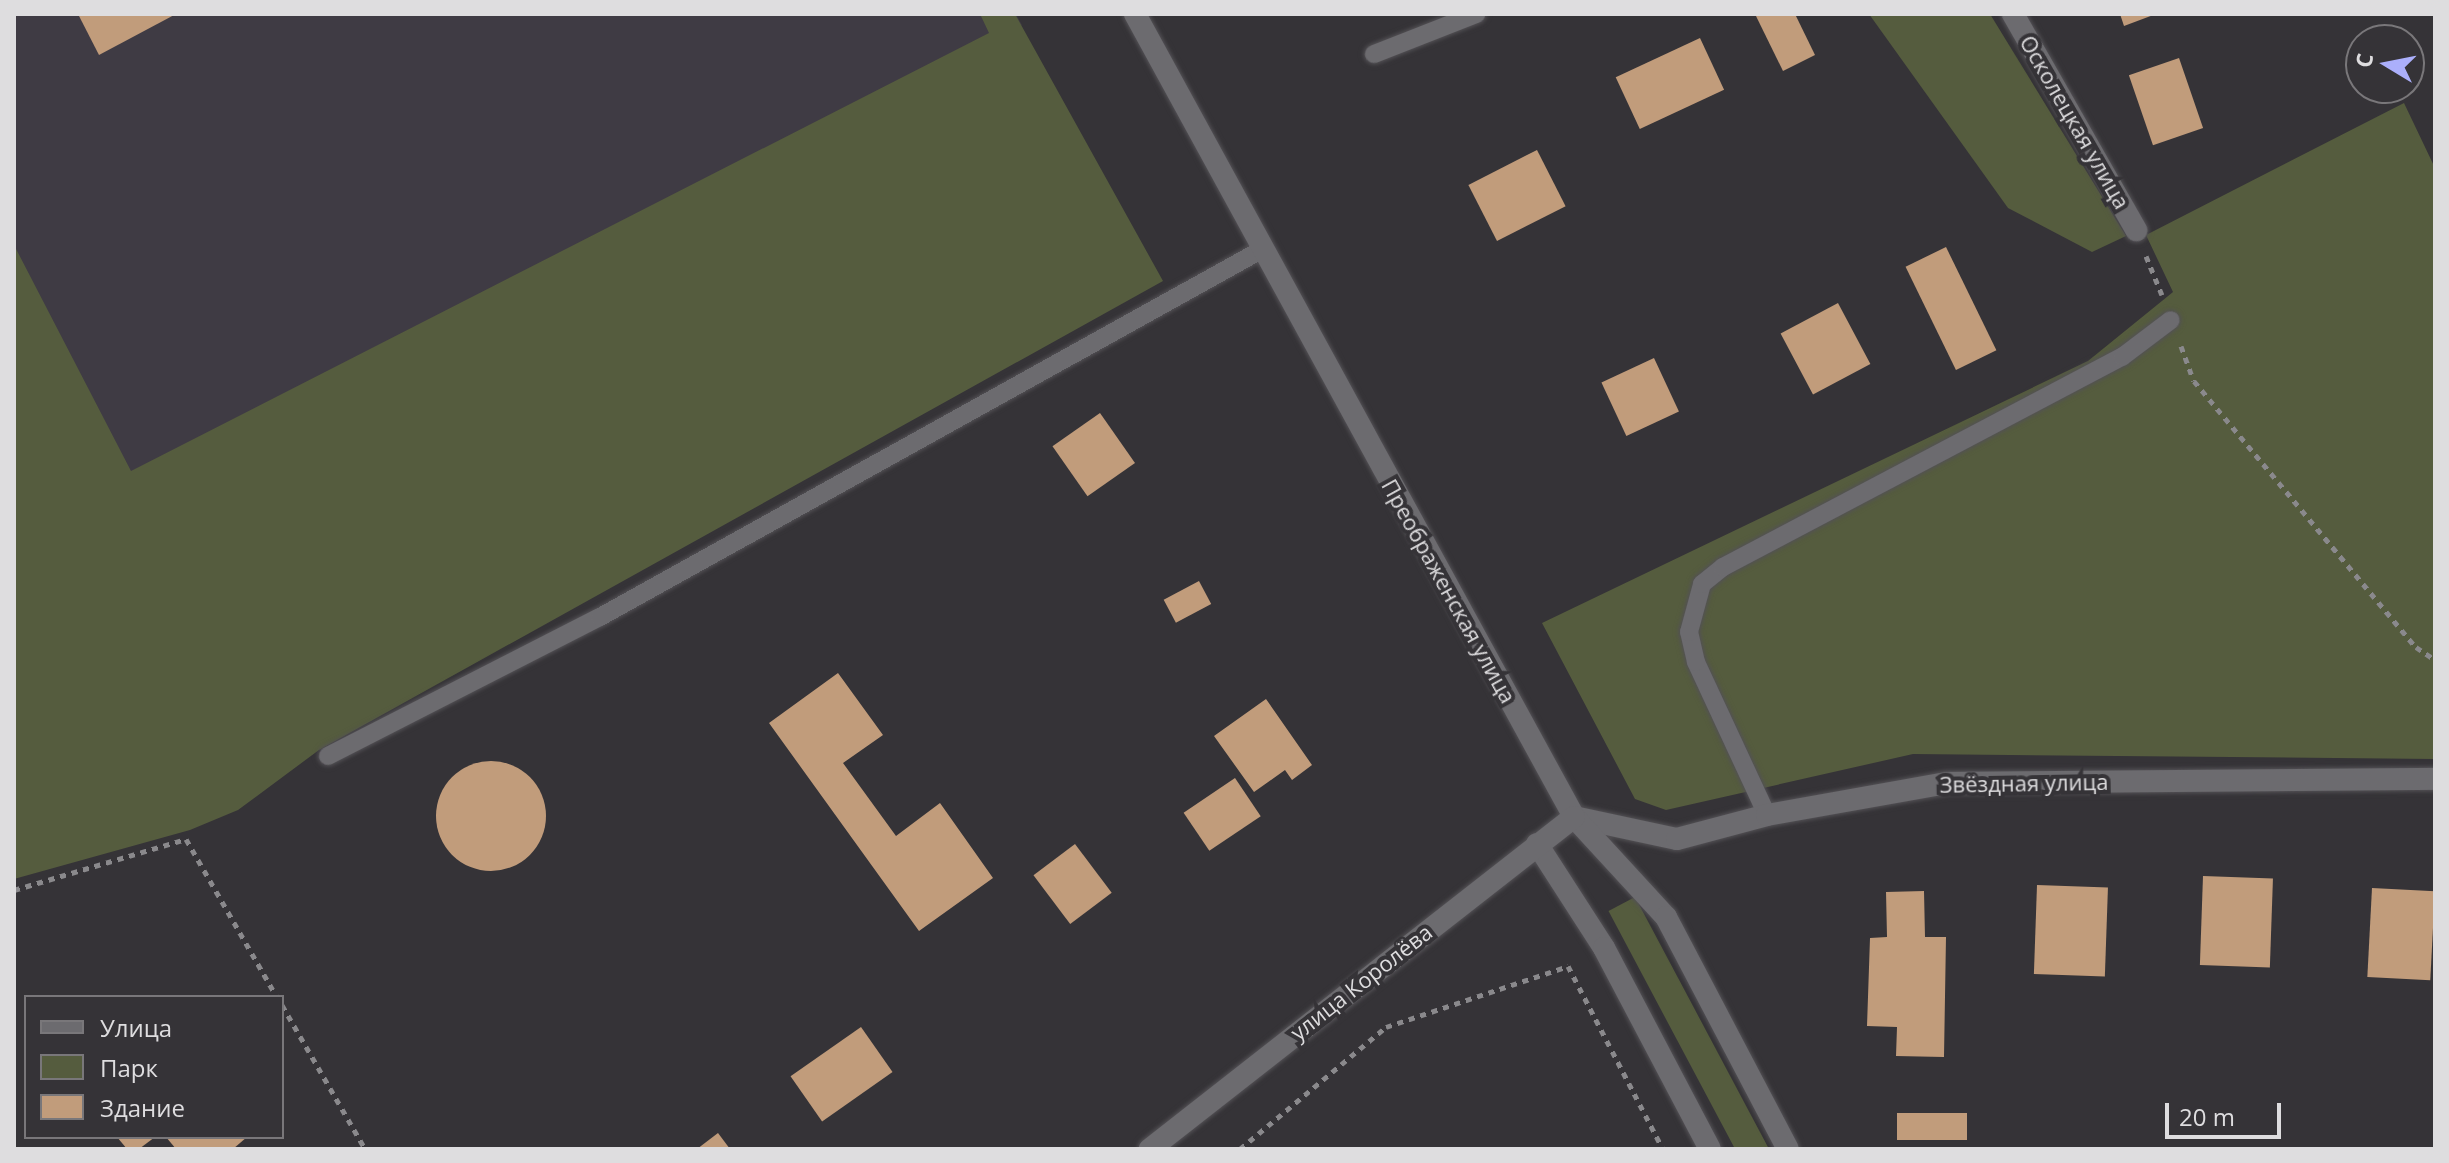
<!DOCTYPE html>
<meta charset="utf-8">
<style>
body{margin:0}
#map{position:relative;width:2449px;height:1163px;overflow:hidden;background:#353337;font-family:"Open Sans",sans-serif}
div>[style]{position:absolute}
.built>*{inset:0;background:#3f3b44}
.green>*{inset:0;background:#555c3e;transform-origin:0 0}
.building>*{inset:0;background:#c19c7b;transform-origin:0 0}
.round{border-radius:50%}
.path>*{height:5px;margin-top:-2.5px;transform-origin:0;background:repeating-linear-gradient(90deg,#8a898c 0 6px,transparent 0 12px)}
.roads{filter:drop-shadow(0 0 2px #535155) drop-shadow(0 0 2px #535155)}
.service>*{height:18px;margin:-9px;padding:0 9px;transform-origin:9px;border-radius:9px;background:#6c6b6f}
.minor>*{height:22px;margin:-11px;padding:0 11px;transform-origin:11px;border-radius:11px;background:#6c6b6f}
.tertiary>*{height:22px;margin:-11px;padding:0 11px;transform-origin:11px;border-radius:11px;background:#6c6b6f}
.secondary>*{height:22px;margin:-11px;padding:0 11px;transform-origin:11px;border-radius:11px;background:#6c6b6f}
span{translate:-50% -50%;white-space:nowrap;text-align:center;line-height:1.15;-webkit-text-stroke:8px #353337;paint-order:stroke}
.street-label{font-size:22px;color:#dedddf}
.frame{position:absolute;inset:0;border:16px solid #dedddf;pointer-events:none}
.legend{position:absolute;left:24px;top:995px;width:260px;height:144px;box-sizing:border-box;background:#353337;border:2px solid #79777a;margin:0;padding:10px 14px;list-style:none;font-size:24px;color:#dedddf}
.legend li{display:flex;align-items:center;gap:16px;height:40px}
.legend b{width:40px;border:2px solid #79777a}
.north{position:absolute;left:2345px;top:24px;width:80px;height:80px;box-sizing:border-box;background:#353337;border:2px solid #79777a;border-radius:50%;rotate:280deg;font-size:22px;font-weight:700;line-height:32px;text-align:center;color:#dedddf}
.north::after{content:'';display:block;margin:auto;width:28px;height:36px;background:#abaffb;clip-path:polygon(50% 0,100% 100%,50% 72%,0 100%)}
.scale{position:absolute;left:2165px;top:1103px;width:116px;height:36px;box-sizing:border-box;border:4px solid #dedddf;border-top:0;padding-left:10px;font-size:24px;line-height:28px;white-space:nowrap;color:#dedddf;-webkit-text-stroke:6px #353337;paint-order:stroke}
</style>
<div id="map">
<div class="built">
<i style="clip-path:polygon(14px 14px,1016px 14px,1022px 25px,128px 480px,14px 258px)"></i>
</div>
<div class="green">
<i style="clip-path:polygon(980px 14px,1015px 14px,1163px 281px,319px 750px,238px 810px,190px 830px,14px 879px,14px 245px,131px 471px,989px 33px)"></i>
<i style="clip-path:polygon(1869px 14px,1990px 14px,2126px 236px,2092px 252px,2008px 208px)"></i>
<i style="clip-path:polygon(2404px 103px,2435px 168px,2435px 759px,1913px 754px,1666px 810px,1635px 799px,1542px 623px,2088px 361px,2173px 292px,2146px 235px)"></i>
<i style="left:1635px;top:897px;width:284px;height:30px;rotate:62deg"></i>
</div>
<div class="building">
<i style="clip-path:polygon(78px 14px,176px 14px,99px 55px)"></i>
<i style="clip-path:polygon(1755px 14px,1795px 14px,1815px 55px,1783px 71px)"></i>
<i style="clip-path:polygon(2120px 14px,2156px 14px,2124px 26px)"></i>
<i style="left:1700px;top:38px;width:57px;height:93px;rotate:65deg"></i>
<i style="left:2179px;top:58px;width:74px;height:53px;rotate:71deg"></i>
<i style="left:1537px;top:150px;width:63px;height:77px;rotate:63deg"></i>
<i style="left:1946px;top:247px;width:115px;height:45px;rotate:64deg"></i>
<i style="left:1838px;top:303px;width:69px;height:65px;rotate:62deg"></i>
<i style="left:1654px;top:358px;width:59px;height:58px;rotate:65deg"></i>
<i style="left:1100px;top:413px;width:61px;height:58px;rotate:55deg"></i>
<i style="left:1199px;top:581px;width:26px;height:40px;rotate:62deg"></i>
<i style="clip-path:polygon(838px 673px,883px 735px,843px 763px,896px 836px,940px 803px,993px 878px,919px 931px,769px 723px)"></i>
<i style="clip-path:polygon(1266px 699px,1312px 765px,1292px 780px,1285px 770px,1254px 792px,1214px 736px)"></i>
<i class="round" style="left:436px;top:761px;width:110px;height:110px"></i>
<i style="left:1235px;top:778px;width:46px;height:62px;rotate:56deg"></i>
<i style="left:1075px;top:844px;width:61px;height:52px;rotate:53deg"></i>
<i style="left:2203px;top:876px;width:70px;height:89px;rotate:2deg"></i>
<i style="left:2037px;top:885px;width:71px;height:89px;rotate:2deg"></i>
<i style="left:2372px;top:888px;width:63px;height:89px;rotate:3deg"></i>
<i style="clip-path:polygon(1924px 891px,1925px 937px,1946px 937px,1944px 1057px,1896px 1056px,1897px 1027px,1867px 1026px,1870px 938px,1887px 937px,1886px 892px)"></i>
<i style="left:861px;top:1027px;width:55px;height:86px;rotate:55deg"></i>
<i style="left:1897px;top:1113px;width:70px;height:27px"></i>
<i style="clip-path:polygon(718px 1133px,730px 1149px,697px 1149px)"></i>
<i style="clip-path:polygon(117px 1137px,155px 1137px,139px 1149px,127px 1149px)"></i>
<i style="clip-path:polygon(166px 1137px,247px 1137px,233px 1149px,176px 1149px)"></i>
</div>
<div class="path">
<i style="left:2146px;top:256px;width:42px;rotate:67.7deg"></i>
<i style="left:2181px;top:346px;width:37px;rotate:70deg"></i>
<i style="left:2194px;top:381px;width:346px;rotate:50.2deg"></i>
<i style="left:2416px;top:647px;width:23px;rotate:34deg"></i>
<i style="left:14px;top:890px;width:179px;rotate:-16.5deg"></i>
<i style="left:186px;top:839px;width:182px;rotate:60.1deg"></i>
<i style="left:282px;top:1005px;width:166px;rotate:60deg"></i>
<i style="left:1240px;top:1149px;width:190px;rotate:-39.9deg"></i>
<i style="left:1386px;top:1027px;width:192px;rotate:-18.5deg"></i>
<i style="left:1568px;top:966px;width:206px;rotate:62.6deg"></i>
</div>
<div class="roads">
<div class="service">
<i style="left:1374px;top:54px;width:110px;rotate:-21.4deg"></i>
<i style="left:328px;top:756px;width:305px;rotate:-27.1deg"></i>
<i style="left:600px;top:617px;width:756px;rotate:-29.04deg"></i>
<i style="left:1767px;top:815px;width:169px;rotate:-114.9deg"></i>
<i style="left:1696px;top:662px;width:31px;rotate:-103deg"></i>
<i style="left:1689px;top:632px;width:50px;rotate:-74.8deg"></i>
<i style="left:1702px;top:584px;width:27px;rotate:-39deg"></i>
<i style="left:1723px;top:567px;width:451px;rotate:-27.8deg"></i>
<i style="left:2122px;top:357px;width:61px;rotate:-37.1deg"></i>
</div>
<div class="minor">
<i style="left:2013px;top:14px;width:249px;rotate:60.3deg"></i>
<i style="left:1574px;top:817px;width:105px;rotate:12.1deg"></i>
<i style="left:1677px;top:839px;width:93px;rotate:-14.9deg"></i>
<i style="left:1767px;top:815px;width:183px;rotate:-10.1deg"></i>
<i style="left:1947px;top:783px;width:488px;rotate:-0.5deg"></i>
</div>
<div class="tertiary">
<i style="left:1574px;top:817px;width:136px;rotate:47.4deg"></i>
<i style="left:1666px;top:917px;width:262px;rotate:62.3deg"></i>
<i style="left:1537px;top:844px;width:124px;rotate:57.2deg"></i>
<i style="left:1604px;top:948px;width:227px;rotate:62.2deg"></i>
</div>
<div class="secondary">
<i style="left:1135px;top:14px;width:915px;rotate:61.33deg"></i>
<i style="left:1574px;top:817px;width:539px;rotate:141.94deg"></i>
</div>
</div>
<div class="street-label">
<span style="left:2075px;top:122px;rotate:60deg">Осколецкая улица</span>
<span style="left:1449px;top:591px;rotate:61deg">Преображенская улица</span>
<span style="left:2024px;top:783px;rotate:-1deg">Звёздная улица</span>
<span style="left:1361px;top:982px;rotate:-38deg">улица Королёва</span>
</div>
<div class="frame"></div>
<ul class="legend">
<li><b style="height:10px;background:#6c6b6f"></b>Улица</li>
<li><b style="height:22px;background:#555c3e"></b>Парк</li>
<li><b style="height:22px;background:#c19c7b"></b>Здание</li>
</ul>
<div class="north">С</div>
<div class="scale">20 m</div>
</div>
